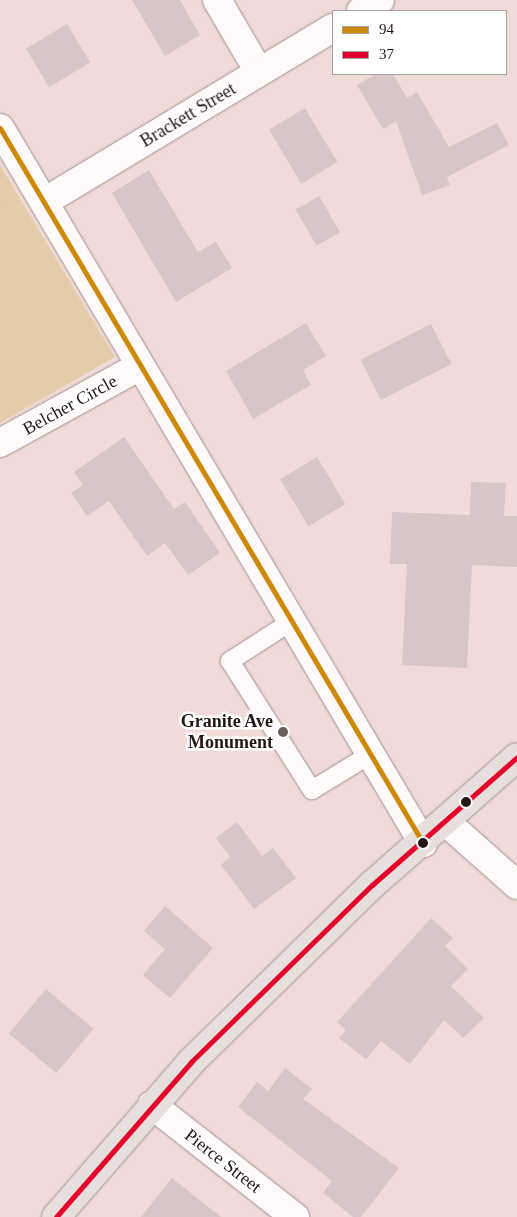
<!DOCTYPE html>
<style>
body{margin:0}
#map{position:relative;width:517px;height:1217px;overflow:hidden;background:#f0dbd8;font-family:"Times New Roman",serif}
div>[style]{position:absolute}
.green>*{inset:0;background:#e4cca9}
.building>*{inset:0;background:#d7c6c6;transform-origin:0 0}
.path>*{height:3px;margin-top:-1.5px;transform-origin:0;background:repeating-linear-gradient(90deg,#cac2c2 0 1px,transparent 0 5px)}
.roads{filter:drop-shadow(0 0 1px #a29290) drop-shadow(0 0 1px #a29290)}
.service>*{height:18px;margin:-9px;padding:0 9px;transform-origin:9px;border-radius:9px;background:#fdfaf9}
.minor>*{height:28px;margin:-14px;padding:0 14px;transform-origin:14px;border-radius:14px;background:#fdfaf9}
.primary>*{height:28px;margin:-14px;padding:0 14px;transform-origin:14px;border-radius:14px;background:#e6dfdb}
.bus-1>*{height:5px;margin:-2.5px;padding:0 2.5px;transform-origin:2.5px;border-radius:2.5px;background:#cd8904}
.bus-2>*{height:5px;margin:-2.5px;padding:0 2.5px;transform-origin:2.5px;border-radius:2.5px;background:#e4002b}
.dots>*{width:14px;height:14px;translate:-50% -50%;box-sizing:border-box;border:2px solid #fff;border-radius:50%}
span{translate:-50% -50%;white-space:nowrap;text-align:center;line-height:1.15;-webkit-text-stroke:5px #fff;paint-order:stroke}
.street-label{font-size:18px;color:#241715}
.poi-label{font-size:18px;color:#241715;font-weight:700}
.right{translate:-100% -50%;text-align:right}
.legend{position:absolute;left:332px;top:10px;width:175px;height:65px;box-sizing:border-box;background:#fff;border:1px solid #a7a2a1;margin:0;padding:6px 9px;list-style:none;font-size:15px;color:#241715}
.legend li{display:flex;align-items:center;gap:10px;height:25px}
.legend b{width:25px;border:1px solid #a7a2a1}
</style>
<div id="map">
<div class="green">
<i style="clip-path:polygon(0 165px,115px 357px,0 423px)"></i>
</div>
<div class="building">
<i style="clip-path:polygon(132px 0,180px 0,200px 35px,165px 56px)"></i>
<i style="left:67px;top:24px;width:45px;height:48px;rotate:59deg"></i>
<i style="clip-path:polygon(376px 74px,393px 74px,407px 98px,417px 92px,449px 147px,497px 123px,509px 145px,447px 177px,450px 185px,422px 195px,396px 121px,383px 129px,357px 85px)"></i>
<i style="left:305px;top:108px;width:63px;height:42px;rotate:59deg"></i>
<i style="clip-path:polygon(149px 170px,198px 252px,216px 242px,232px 268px,176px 302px,112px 193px)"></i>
<i style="left:319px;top:196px;width:42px;height:27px;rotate:60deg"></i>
<i style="clip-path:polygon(306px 323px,326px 356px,303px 370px,311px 385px,253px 419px,226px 371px)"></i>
<i style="left:431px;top:324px;width:45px;height:79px;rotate:63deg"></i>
<i style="clip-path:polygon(124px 437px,174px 509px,185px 502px,220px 553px,188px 575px,165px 543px,147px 556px,109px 501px,87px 516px,71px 493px,83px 485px,74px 472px)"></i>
<i style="left:317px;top:457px;width:55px;height:43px;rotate:59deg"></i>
<i style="clip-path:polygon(471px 482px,506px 483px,504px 516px,517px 516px,517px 567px,472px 565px,467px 668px,402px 665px,407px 564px,390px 564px,392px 512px,470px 515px)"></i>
<i style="clip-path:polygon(237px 822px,262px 856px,273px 848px,296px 878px,254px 909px,221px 865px,230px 857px,216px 838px)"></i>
<i style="clip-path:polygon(165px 906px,213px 948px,170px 998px,143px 975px,165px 949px,144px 931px)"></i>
<i style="clip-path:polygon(431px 918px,453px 938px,445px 946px,468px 969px,451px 986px,484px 1018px,463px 1038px,444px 1020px,410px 1064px,381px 1041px,366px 1059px,339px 1038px,346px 1030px,337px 1022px)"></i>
<i style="left:46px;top:989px;width:62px;height:58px;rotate:40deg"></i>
<i style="clip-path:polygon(285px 1068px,312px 1089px,303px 1099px,399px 1168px,361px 1217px,353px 1217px,323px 1193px,332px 1181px,238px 1107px,257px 1082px,268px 1091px)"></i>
<i style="clip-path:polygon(172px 1178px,221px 1217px,141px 1217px)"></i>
</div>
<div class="path">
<i style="left:0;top:205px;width:9px;rotate:-32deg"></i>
</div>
<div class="roads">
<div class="service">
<i style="left:292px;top:621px;width:74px;rotate:147.2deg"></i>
<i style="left:230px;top:661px;width:153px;rotate:57.6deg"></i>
<i style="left:312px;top:790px;width:69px;rotate:-31.4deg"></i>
</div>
<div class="minor">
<i style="left:217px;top:0;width:83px;rotate:59.7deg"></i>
<i style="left:361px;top:11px;width:22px;rotate:-30deg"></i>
<i style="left:0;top:128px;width:831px;rotate:59.39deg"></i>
<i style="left:44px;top:202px;width:337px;rotate:-31.1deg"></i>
<i style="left:0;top:443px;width:160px;rotate:-28.8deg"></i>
<i style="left:446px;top:822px;width:95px;rotate:41.6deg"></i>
<i style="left:152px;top:1105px;width:182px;rotate:38.1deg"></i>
</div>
<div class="primary">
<i style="left:56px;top:1217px;width:206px;rotate:-48.9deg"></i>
<i style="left:191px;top:1062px;width:253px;rotate:-44.4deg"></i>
<i style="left:372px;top:885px;width:193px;rotate:-41.4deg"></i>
</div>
</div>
<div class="bus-1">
<i style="left:0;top:128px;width:831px;rotate:59.39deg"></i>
</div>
<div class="bus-2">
<i style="left:56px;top:1217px;width:206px;rotate:-48.9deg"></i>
<i style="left:191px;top:1062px;width:253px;rotate:-44.4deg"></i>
<i style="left:372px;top:885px;width:193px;rotate:-41.4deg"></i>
</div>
<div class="dots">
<i style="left:283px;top:732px;background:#6b5c59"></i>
<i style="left:466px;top:802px;background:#241715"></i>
<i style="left:423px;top:843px;background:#241715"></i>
</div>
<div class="street-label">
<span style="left:188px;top:115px;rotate:-31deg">Brackett Street</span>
<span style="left:70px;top:405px;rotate:-29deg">Belcher Circle</span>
<span style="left:223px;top:1161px;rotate:38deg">Pierce Street</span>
</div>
<div class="poi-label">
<span class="right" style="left:273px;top:732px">Granite Ave<br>Monument</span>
</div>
<ul class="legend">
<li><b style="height:6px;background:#cd8904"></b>94</li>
<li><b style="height:6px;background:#e4002b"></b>37</li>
</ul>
</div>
